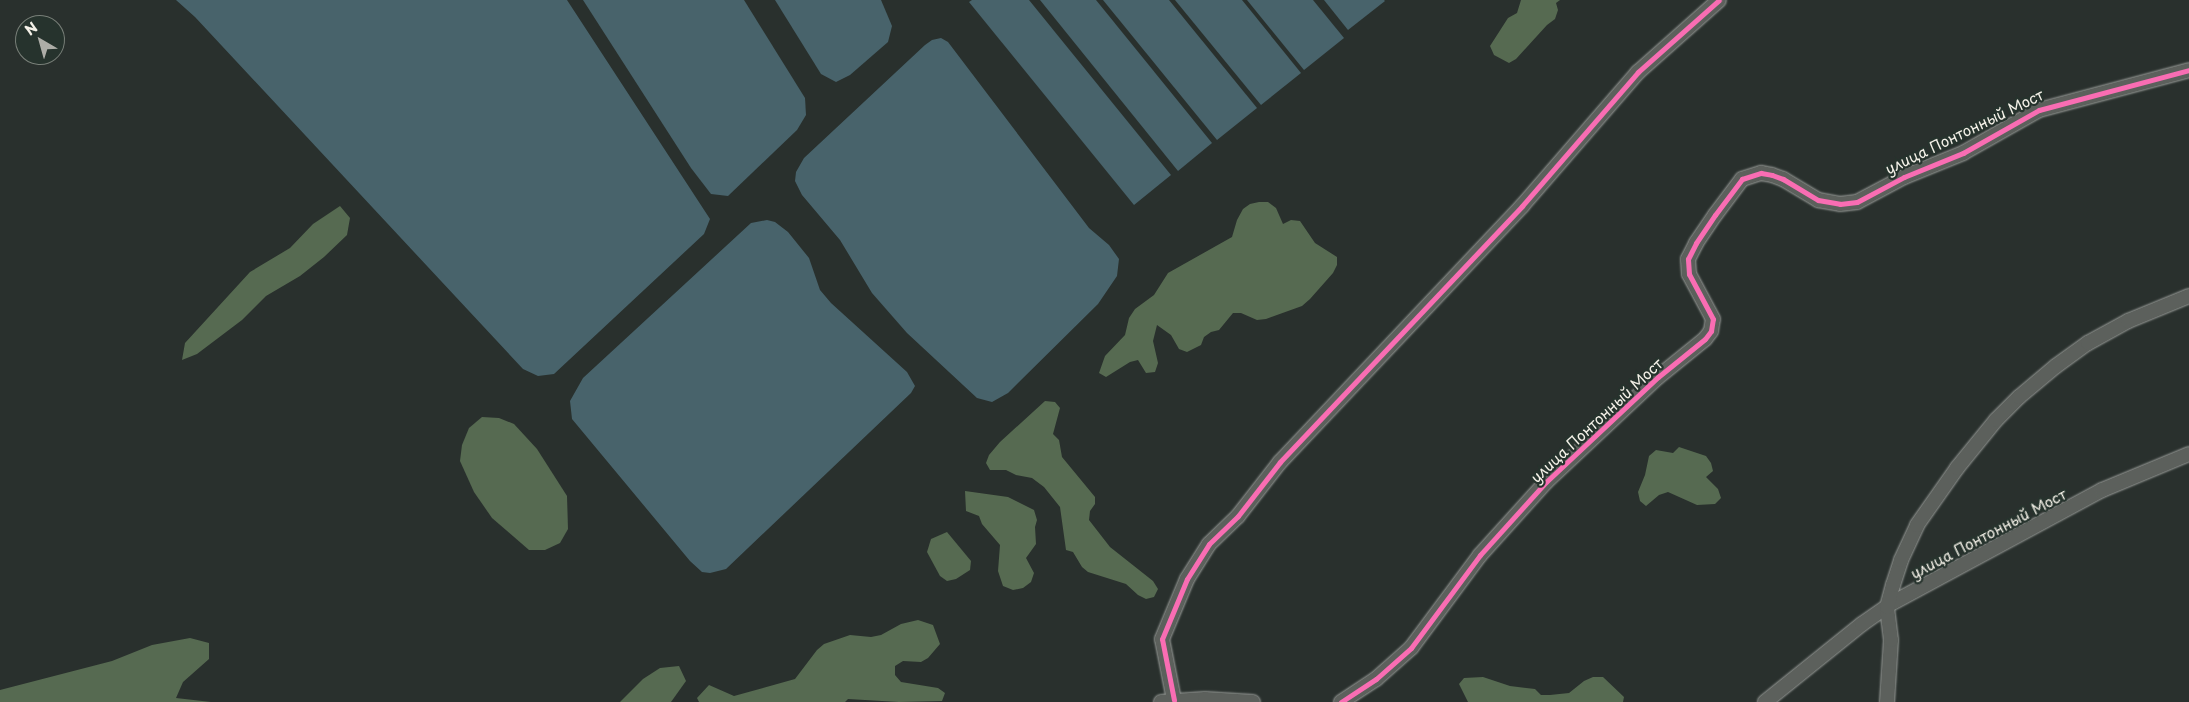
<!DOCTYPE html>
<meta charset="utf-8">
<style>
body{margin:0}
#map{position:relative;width:2189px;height:702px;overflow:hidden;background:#29302d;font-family:"Playpen Sans",sans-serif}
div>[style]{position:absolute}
.green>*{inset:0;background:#566a51}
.water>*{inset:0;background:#48636b}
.roads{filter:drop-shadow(0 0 1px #969996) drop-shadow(0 0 1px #969996)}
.minor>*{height:14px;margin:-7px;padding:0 7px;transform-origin:7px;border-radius:7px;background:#5c605c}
.cycleway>*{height:5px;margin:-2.5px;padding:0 2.5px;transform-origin:2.5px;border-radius:2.5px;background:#f96db3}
span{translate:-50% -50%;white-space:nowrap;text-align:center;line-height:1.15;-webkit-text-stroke:4.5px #26332d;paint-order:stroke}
.street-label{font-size:15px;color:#f4f1e8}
.north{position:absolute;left:15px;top:15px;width:50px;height:50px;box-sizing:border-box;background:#26332d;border:1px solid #787f78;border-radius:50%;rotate:322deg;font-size:14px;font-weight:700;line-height:20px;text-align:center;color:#f4f1e8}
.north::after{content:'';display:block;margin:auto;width:18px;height:22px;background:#adada7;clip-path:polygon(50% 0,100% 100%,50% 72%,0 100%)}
</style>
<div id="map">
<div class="green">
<i style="clip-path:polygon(1521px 0,1560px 0,1556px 3px,1558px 10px,1555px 19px,1547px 25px,1516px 59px,1509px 63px,1494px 55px,1490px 46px,1508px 18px,1517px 13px)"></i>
<i style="clip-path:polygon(1259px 202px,1268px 202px,1276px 208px,1283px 224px,1291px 220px,1300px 221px,1315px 243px,1337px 257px,1337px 265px,1333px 273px,1310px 299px,1302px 306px,1266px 319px,1257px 320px,1241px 313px,1233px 313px,1219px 330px,1211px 332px,1204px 337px,1201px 345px,1187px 352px,1179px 349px,1171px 335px,1157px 325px,1153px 341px,1158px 363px,1155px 372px,1146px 373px,1138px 360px,1130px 362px,1106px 377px,1099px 373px,1105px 356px,1125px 335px,1129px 318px,1135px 309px,1154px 295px,1168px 273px,1232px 237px,1237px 220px,1243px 209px,1250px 204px)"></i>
<i style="clip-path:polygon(340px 206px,350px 218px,347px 235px,324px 257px,300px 276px,266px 296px,242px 320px,197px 354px,182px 360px,185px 343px,250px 272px,290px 248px,313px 224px)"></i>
<i style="clip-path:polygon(1045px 401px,1055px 402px,1060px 408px,1053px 434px,1059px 440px,1062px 457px,1095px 497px,1095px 504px,1090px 511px,1089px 520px,1110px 547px,1153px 581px,1158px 589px,1154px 597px,1146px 599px,1138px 595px,1126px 584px,1088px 572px,1082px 567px,1073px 552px,1066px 550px,1060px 507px,1044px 487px,1032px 478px,1016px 475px,1006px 470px,990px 470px,986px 463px,989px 455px,1000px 442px)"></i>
<i style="clip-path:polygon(482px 417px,499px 418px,514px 424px,537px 449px,567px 496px,568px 529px,560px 543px,545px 550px,529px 550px,492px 518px,474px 492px,460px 461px,462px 445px,469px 428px)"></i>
<i style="clip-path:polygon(1679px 447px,1706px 456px,1711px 463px,1713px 471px,1706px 477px,1718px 489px,1721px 498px,1715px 504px,1697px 505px,1668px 492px,1659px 495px,1646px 506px,1640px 501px,1638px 492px,1645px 475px,1649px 456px,1656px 450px,1673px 453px)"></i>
<i style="clip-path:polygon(965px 491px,1008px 497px,1034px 510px,1037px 520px,1035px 527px,1036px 544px,1026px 558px,1034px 573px,1031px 582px,1023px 588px,1013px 590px,1003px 586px,998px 571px,1000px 545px,982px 524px,979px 516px,966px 511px)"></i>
<i style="clip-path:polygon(947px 532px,971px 561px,970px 570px,956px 579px,947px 581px,940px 576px,927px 552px,931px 539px)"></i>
<i style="clip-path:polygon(918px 620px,933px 625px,940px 644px,928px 658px,921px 662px,903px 661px,895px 666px,895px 675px,901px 682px,938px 688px,945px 693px,942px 701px,899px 702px,848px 699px,845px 702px,699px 702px,697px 698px,709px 685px,734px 696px,795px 679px,817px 650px,824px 644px,850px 635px,871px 637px,881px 635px,901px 624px)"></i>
<i style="clip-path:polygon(190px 638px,209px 643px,209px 659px,183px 682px,176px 698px,211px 702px,0 702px,0 690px,112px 661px,152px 645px)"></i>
<i style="clip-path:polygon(679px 666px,686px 681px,671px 702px,620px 702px,643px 679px,660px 668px)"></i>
<i style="clip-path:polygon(1483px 677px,1510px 686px,1535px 689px,1541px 695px,1550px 695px,1569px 693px,1584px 681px,1593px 677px,1603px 677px,1624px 697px,1623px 702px,1468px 702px,1459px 684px,1464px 678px)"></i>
</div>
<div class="water">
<i style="clip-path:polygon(176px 0,567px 0,710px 219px,704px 234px,554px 374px,538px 376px,523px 369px,195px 17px)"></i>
<i style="clip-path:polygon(583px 0,744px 0,805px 98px,806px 115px,797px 130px,728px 196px,711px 194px,691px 168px)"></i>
<i style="clip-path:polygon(775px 0,881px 0,892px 26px,888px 42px,850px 75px,836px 82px,821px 74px)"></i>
<i style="clip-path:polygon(972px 0,1029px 0,1171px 175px,1134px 205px,969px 2px)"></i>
<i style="clip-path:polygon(1040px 0,1096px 0,1212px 143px,1178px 171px)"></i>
<i style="clip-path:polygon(1103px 0,1169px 0,1257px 108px,1217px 140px)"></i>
<i style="clip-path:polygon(1175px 0,1242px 0,1301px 73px,1261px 105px)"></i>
<i style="clip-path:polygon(1247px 0,1313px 0,1344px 38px,1304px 70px)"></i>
<i style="clip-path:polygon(1324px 0,1384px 0,1385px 1px,1348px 30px)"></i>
<i style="clip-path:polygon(941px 38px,948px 42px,1089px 228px,1109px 245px,1119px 259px,1117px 276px,1098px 304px,1008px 393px,992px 402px,977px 398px,907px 333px,872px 293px,840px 240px,802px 195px,795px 181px,796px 172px,804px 158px,925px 45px,932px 40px)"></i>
<i style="clip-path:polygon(767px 220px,775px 222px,788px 232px,809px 258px,820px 290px,831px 303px,907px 372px,915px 386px,911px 393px,726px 569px,710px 573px,702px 572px,690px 561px,572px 419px,570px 401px,583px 378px,751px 223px)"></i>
</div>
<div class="roads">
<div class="minor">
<i style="left:1174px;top:700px;width:62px;rotate:-101.1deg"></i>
<i style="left:1162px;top:639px;width:65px;rotate:-67.4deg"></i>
<i style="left:1187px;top:579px;width:41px;rotate:-57.8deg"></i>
<i style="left:1209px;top:544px;width:40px;rotate:-44deg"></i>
<i style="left:1238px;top:516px;width:68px;rotate:-52.1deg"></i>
<i style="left:1280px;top:462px;width:352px;rotate:-46.6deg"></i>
<i style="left:1522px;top:206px;width:177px;rotate:-49.1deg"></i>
<i style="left:1638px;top:72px;width:108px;rotate:-41.6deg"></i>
<i style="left:1161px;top:702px;width:44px;rotate:-3.9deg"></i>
<i style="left:1205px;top:699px;width:48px;rotate:3.6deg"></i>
<i style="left:1341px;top:702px;width:42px;rotate:-33.3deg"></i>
<i style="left:1376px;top:679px;width:47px;rotate:-41.5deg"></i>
<i style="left:1411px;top:648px;width:116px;rotate:-53.4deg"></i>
<i style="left:1480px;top:555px;width:98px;rotate:-47.9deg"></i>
<i style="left:1546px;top:482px;width:154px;rotate:-43.2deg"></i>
<i style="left:1658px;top:377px;width:60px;rotate:-39deg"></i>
<i style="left:1705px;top:339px;width:10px;rotate:-53deg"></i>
<i style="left:1711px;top:331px;width:12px;rotate:-81deg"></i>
<i style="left:1713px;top:319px;width:51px;rotate:-118.1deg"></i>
<i style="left:1689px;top:274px;width:15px;rotate:-94deg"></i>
<i style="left:1688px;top:259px;width:18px;rotate:-63deg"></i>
<i style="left:1696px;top:243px;width:34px;rotate:-56deg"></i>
<i style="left:1715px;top:215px;width:45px;rotate:-53.1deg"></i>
<i style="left:1742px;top:179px;width:20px;rotate:-18deg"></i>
<i style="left:1761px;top:173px;width:11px;rotate:10deg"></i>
<i style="left:1772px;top:175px;width:12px;rotate:20deg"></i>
<i style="left:1783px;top:179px;width:41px;rotate:31deg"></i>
<i style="left:1818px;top:200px;width:22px;rotate:10deg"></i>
<i style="left:1840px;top:204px;width:17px;rotate:-7deg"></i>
<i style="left:1857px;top:202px;width:53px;rotate:-28deg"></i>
<i style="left:1904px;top:177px;width:64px;rotate:-22.1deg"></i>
<i style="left:1963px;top:153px;width:87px;rotate:-29.5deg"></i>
<i style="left:2039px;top:110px;width:155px;rotate:-14.9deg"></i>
<i style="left:1765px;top:702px;width:124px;rotate:-38.8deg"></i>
<i style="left:1862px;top:624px;width:39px;rotate:-35deg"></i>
<i style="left:1894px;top:602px;width:236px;rotate:-28.3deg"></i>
<i style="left:2102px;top:490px;width:94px;rotate:-22.5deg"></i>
<i style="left:1887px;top:702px;width:62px;rotate:-86.3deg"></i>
<i style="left:1891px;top:640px;width:33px;rotate:-97deg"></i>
<i style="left:1887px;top:607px;width:23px;rotate:-75deg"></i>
<i style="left:1893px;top:585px;width:26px;rotate:-72deg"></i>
<i style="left:1901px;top:560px;width:38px;rotate:-65deg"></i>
<i style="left:1917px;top:525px;width:70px;rotate:-54.9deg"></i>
<i style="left:1957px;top:468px;width:62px;rotate:-50.9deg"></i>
<i style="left:1996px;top:420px;width:33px;rotate:-45deg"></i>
<i style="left:2019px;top:397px;width:48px;rotate:-40deg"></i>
<i style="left:2056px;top:366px;width:39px;rotate:-36deg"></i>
<i style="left:2088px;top:343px;width:46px;rotate:-28.8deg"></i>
<i style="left:2128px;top:321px;width:66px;rotate:-22.3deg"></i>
</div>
</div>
<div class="cycleway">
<i style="left:1174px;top:700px;width:62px;rotate:-101.1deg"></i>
<i style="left:1162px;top:639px;width:65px;rotate:-67.4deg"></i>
<i style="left:1187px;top:579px;width:41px;rotate:-57.8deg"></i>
<i style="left:1209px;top:544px;width:40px;rotate:-44deg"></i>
<i style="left:1238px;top:516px;width:68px;rotate:-52.1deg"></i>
<i style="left:1280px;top:462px;width:352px;rotate:-46.6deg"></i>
<i style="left:1522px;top:206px;width:177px;rotate:-49.1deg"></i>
<i style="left:1638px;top:72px;width:108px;rotate:-41.6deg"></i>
<i style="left:1341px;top:702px;width:42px;rotate:-33.3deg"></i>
<i style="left:1376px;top:679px;width:47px;rotate:-41.5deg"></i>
<i style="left:1411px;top:648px;width:116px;rotate:-53.4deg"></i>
<i style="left:1480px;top:555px;width:98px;rotate:-47.9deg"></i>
<i style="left:1546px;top:482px;width:154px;rotate:-43.2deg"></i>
<i style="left:1658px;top:377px;width:60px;rotate:-39deg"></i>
<i style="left:1705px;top:339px;width:10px;rotate:-53deg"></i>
<i style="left:1711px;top:331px;width:12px;rotate:-81deg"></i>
<i style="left:1713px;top:319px;width:51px;rotate:-118.1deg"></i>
<i style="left:1689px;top:274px;width:15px;rotate:-94deg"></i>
<i style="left:1688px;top:259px;width:18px;rotate:-63deg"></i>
<i style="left:1696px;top:243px;width:34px;rotate:-56deg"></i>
<i style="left:1715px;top:215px;width:45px;rotate:-53.1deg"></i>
<i style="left:1742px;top:179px;width:20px;rotate:-18deg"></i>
<i style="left:1761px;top:173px;width:11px;rotate:10deg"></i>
<i style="left:1772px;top:175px;width:12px;rotate:20deg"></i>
<i style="left:1783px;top:179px;width:41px;rotate:31deg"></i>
<i style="left:1818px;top:200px;width:22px;rotate:10deg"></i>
<i style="left:1840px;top:204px;width:17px;rotate:-7deg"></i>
<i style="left:1857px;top:202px;width:53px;rotate:-28deg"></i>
<i style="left:1904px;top:177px;width:64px;rotate:-22.1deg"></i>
<i style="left:1963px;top:153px;width:87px;rotate:-29.5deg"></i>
<i style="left:2039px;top:110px;width:155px;rotate:-14.9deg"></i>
</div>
<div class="street-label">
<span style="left:1964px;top:131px;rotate:-26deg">улица Понтонный Мост</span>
<span style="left:1596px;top:420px;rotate:-43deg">улица Понтонный Мост</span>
<span style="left:1988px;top:533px;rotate:-28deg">улица Понтонный Мост</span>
</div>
<div class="north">N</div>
</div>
